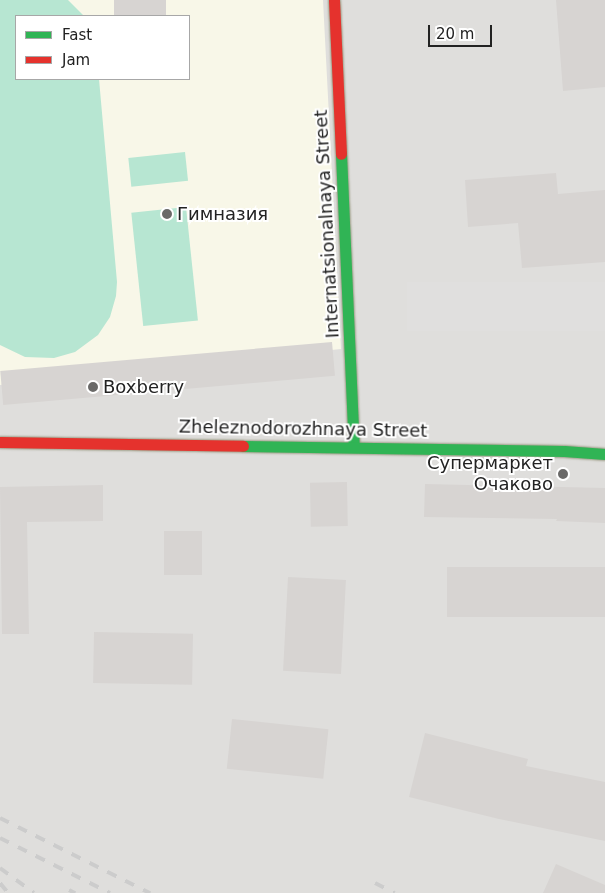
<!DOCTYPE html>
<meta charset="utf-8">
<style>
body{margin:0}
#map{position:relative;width:605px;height:893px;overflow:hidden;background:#f0eeeb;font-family:"DejaVu Sans",sans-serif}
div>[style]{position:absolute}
.residential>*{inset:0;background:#dfdedc}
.education>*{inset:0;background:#f8f7e8}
.pitch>*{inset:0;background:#b7e6d2;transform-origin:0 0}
.parking>*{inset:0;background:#e0dfde;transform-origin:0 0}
.building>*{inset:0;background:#d7d4d2;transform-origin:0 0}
.roads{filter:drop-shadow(0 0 1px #999a82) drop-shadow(0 0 1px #999a82)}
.fast>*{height:11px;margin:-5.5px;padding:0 5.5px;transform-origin:5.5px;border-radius:5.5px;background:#30b455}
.jam>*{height:11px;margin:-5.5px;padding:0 5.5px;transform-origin:5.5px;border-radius:5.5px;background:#e5322d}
.rail>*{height:4px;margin-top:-2px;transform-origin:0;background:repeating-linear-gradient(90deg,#ccc 0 10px,transparent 0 20px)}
.dots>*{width:14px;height:14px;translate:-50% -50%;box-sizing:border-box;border:2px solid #fff;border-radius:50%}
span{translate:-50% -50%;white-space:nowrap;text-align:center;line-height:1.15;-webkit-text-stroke:4px #fff;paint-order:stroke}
.poi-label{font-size:18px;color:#222}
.left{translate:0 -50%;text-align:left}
.right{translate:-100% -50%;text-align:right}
.street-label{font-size:18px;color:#222}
.legend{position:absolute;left:15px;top:15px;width:175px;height:65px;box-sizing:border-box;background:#fff;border:1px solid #a7a7a7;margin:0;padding:6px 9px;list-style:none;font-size:15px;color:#222}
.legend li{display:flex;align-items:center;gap:10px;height:25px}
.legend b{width:25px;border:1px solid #a7a7a7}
.scale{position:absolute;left:428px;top:25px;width:64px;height:22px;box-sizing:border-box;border:2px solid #222;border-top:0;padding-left:6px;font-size:15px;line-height:18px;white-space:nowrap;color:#222;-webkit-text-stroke:4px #fff;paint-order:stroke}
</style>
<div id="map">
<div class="residential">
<i style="clip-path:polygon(evenodd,0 0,605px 0,605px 893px,0 893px,0 0,16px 16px,189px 16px,189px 79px,16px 79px,16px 16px)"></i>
</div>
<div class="education">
<i style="clip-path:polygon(evenodd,0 0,323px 0,341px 349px,0 385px,0 0,16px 16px,189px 16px,189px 79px,16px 79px,16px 16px)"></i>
</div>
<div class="pitch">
<i style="clip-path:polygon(0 0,68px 0,84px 16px,16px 16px,16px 79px,99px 79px,117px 282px,116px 296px,110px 317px,98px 335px,75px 352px,54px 358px,25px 357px,0 345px)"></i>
<i style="left:185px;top:152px;width:29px;height:57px;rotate:84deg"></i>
<i style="left:186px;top:207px;width:114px;height:55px;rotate:84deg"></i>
</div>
<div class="parking">
<i style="left:605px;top:282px;width:49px;height:198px;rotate:90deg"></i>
</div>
<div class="building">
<i style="left:114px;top:0;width:52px;height:16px"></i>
<i style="clip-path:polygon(556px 0,605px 0,605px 87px,563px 91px)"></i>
<i style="clip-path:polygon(556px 173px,558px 194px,605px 190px,605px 262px,522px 268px,518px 223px,468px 227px,465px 180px)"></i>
<i style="left:332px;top:342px;width:34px;height:333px;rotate:85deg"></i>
<i style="left:347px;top:482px;width:44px;height:37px;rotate:89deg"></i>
<i style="clip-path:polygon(425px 484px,605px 488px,605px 523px,556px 521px,557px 519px,424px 517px)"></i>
<i style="clip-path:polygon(103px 485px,103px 521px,27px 522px,29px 634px,2px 634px,0 487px)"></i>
<i style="left:164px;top:531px;width:38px;height:44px"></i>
<i style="left:605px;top:567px;width:50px;height:158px;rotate:90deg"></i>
<i style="left:288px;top:577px;width:58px;height:94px;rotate:3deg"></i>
<i style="left:94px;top:632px;width:99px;height:51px;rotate:1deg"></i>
<i style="left:232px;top:719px;width:97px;height:50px;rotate:6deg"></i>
<i style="clip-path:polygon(425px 733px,528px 759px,526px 766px,605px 782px,605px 841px,499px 819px,409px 797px)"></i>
<i style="clip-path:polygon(556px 864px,605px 885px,605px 893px,543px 893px)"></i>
</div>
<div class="roads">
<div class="fast">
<i style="left:341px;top:154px;width:293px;rotate:87.5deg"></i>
<i style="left:243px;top:446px;width:321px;rotate:0.9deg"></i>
<i style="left:564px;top:451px;width:41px;rotate:4.2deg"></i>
</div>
<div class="jam">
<i style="left:334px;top:0;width:154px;rotate:87.4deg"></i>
<i style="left:0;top:442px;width:243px;rotate:0.9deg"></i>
</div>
</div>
<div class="rail">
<i style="left:0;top:818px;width:168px;rotate:26.6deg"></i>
<i style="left:0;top:838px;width:123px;rotate:26.6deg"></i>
<i style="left:0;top:868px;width:42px;rotate:36.3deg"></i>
<i style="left:0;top:883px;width:13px;rotate:51deg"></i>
<i style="left:375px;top:883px;width:22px;rotate:27deg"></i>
<i style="left:69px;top:890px;width:7px;rotate:27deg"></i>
</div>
<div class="dots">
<i style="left:167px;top:214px;background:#6a6968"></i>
<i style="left:93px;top:387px;background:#6a6968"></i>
<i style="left:563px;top:474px;background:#6a6968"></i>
</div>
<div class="poi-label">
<span class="left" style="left:177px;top:214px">Гимназия</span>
<span class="left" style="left:103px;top:387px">Boxberry</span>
<span class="right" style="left:553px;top:474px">Супермаркет<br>Очаково</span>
</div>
<div class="street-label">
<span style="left:327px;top:224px;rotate:-93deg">Internatsionalnaya Street</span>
<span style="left:303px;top:429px;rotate:1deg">Zheleznodorozhnaya Street</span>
</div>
<ul class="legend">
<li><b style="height:6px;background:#30b455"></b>Fast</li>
<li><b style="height:6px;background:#e5322d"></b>Jam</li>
</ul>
<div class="scale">20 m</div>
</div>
